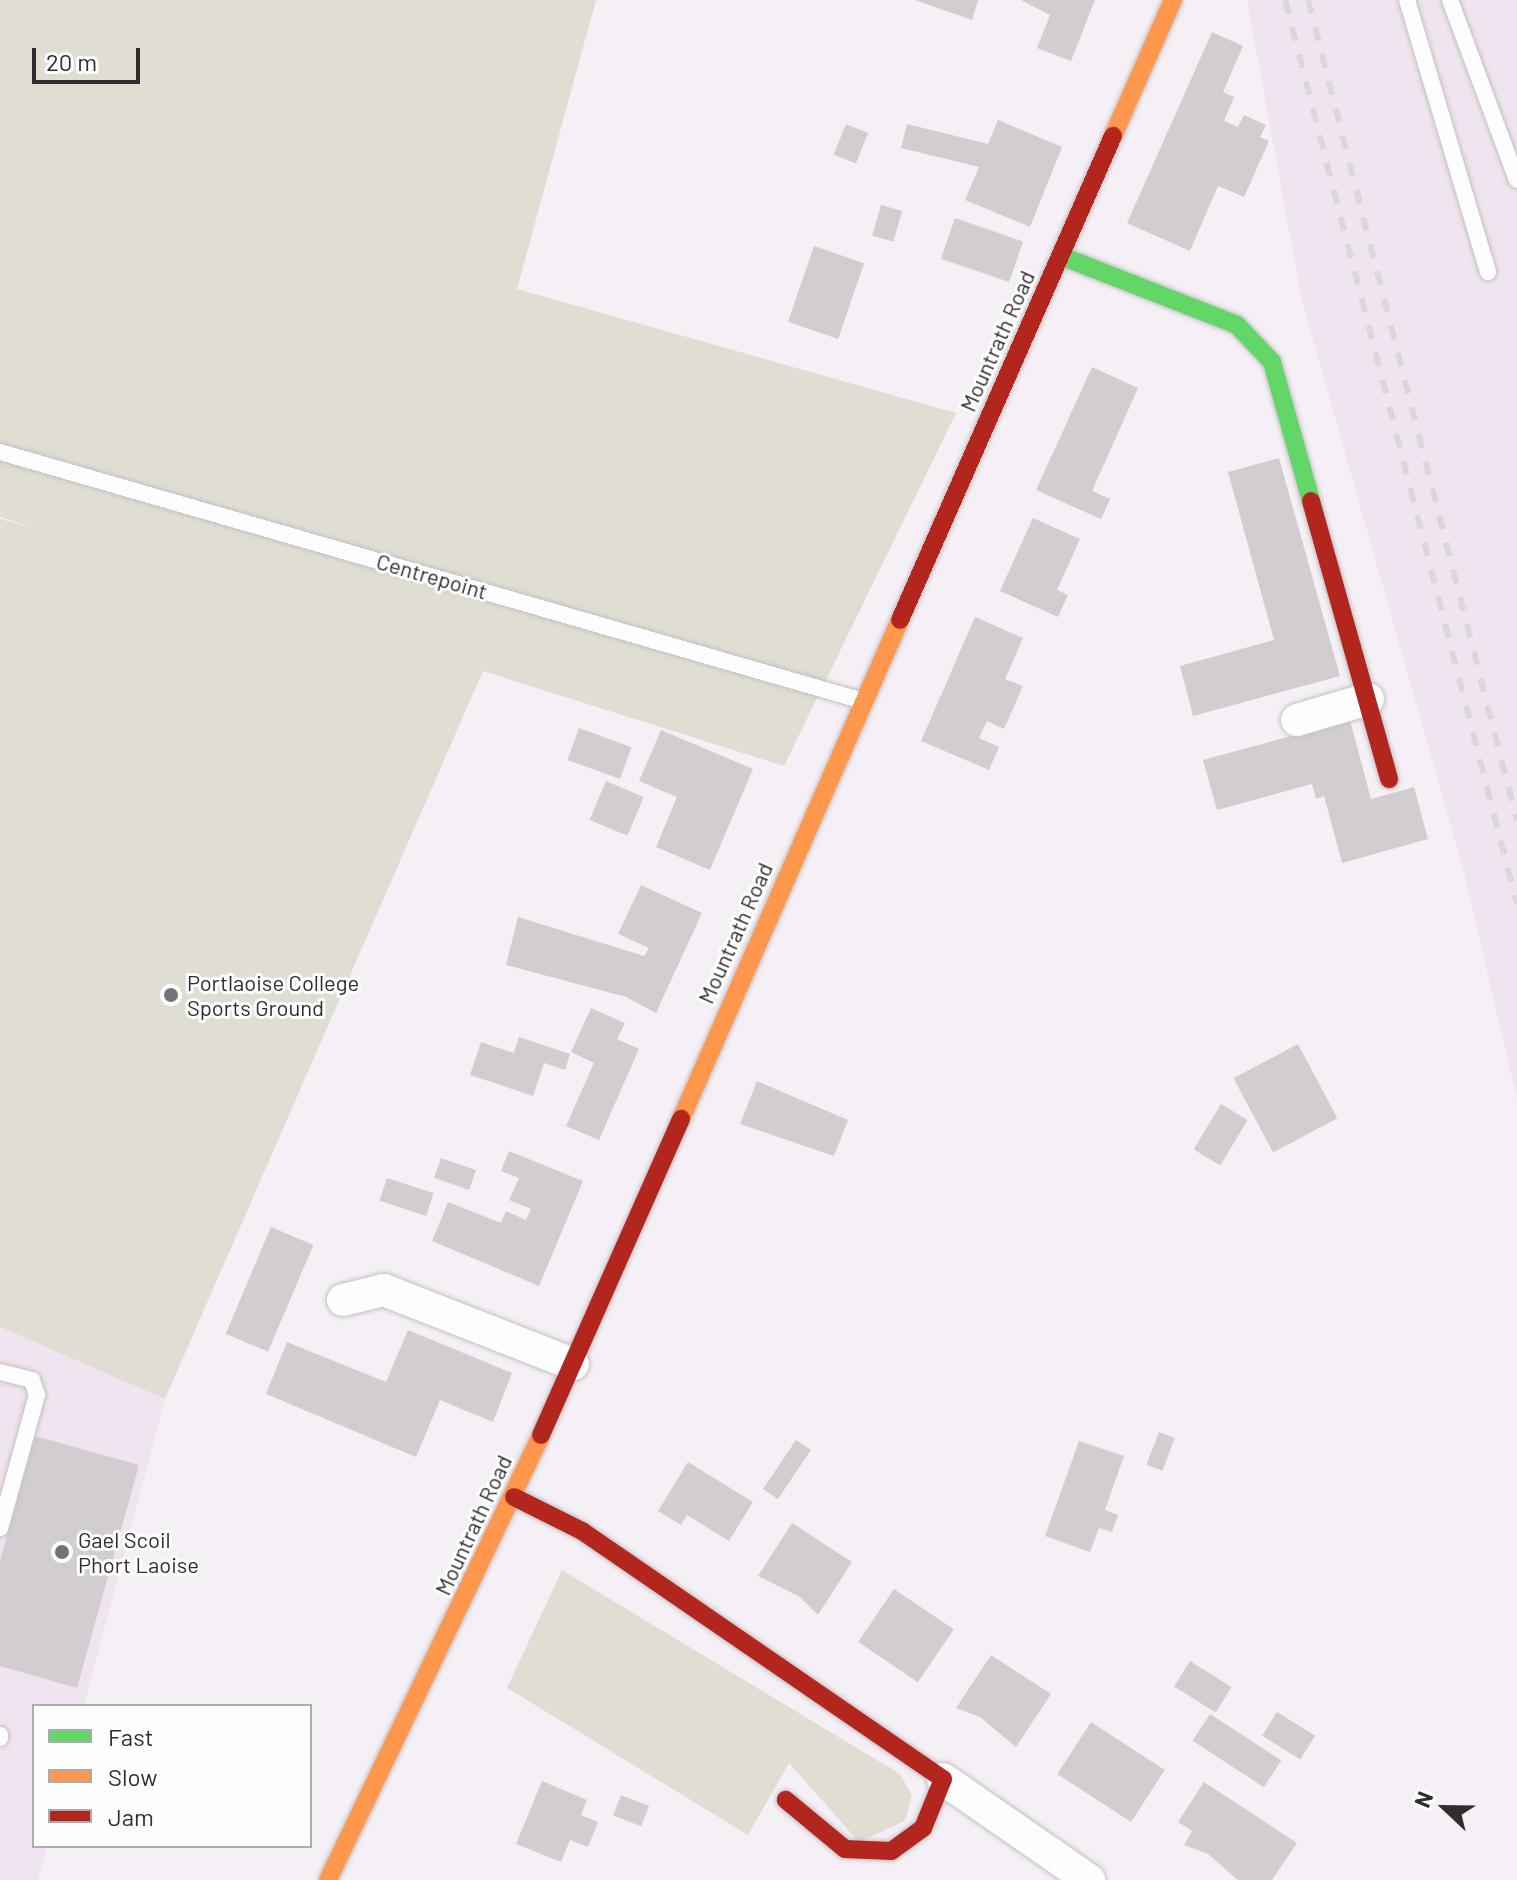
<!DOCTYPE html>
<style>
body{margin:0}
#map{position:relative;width:1517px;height:1880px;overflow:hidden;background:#f5f0f5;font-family:Barlow,sans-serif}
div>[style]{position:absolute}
.built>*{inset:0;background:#efe4ef}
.green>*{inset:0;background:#e0ded2}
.building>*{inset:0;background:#d2cdd1;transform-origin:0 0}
.roads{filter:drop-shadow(0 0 2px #c4c0c4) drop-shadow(0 0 2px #c4c0c4)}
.lane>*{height:16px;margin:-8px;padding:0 8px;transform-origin:8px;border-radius:8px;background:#fefdfe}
.street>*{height:32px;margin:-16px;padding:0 16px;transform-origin:16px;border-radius:16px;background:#fefdfe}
.fast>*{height:18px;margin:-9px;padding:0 9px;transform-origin:9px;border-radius:9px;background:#63d668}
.slow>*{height:18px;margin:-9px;padding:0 9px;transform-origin:9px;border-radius:9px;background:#ff974d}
.jam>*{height:18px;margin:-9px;padding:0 9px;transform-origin:9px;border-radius:9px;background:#b3261e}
.rail>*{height:6px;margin-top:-3px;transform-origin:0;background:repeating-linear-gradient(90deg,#dad8da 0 14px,transparent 0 28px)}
.dots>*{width:22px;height:22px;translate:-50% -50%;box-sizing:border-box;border:4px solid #fefefe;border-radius:50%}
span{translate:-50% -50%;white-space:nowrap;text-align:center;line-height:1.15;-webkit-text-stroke:6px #fefefe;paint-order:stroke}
.street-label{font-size:22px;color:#312c30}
.poi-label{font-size:22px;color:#312c30}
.left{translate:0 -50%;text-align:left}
.legend{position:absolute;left:32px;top:1704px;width:280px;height:144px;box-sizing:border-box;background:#fefefe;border:2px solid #acaaac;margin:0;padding:10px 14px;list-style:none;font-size:24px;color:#312c30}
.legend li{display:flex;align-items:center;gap:16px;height:40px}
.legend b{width:40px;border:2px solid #acaaac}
.north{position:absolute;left:1405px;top:1768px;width:80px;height:80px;-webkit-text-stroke:6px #fefefe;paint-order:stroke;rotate:292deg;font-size:22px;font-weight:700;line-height:32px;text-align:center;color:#312c30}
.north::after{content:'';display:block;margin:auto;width:28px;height:36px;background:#312c30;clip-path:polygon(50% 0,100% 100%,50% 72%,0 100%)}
.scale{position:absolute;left:32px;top:48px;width:108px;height:36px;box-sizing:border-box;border:4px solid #312c30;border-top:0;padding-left:10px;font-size:24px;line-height:28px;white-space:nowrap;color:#312c30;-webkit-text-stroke:6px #fefefe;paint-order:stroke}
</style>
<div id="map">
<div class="built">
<i style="clip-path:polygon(1247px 0,1517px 0,1517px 1099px,1464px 872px,1302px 301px)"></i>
<i style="clip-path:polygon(0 1327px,165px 1399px,84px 1706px,34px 1706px,34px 1846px,47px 1846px,38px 1880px,0 1880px)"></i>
</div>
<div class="green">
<i style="clip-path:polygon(0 0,596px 0,517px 289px,956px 413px,784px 766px,483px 671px,165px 1399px,0 1327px,0 519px,35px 528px,0 517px)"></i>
<i style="clip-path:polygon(562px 1570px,900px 1774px,912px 1795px,905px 1821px,859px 1842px,789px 1763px,748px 1835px,507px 1688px)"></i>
</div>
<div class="building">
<i style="clip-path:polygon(915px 0,978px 0,972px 20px)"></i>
<i style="clip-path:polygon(1095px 0,1071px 61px,1037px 48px,1050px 15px,1021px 0)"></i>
<i style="clip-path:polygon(1212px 32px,1243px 46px,1223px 92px,1234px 97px,1224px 121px,1238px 127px,1244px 115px,1266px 125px,1260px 137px,1269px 141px,1244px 197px,1218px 186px,1190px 251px,1127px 223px)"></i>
<i style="clip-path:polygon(998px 120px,1062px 147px,1030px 227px,965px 200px,979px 167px,901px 148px,907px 124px,988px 144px)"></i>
<i style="left:846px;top:124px;width:24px;height:33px;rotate:22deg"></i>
<i style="left:881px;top:205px;width:22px;height:32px;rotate:16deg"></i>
<i style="left:955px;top:218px;width:72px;height:43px;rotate:19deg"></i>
<i style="left:814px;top:246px;width:53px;height:80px;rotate:19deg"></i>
<i style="clip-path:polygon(1092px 367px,1138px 388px,1092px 491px,1110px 499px,1101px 519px,1036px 490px)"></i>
<i style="clip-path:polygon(1279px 458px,1340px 676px,1193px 716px,1180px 666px,1274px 640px,1228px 472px)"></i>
<i style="clip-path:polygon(1033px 518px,1080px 539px,1057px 590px,1068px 595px,1058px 617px,1000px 591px)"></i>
<i style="clip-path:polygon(975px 617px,1023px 638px,1005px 679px,1023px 686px,1004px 729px,987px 721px,979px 738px,999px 747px,989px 770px,921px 741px)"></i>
<i style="clip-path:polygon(1350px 720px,1371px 799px,1414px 787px,1428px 839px,1342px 863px,1324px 796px,1316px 799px,1312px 784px,1217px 810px,1203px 760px)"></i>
<i style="left:579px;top:728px;width:56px;height:34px;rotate:20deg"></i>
<i style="clip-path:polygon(661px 730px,753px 769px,710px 870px,656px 847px,677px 797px,639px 781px)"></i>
<i style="left:606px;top:781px;width:41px;height:42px;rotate:23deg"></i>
<i style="clip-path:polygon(641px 885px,702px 913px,656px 1013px,626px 997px,506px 965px,518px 917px,644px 956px,649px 948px,618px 934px)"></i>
<i style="clip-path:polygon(591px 1008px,625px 1023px,617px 1039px,639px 1049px,599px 1140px,566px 1126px,594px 1063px,571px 1052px)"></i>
<i style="clip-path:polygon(519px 1037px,570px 1054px,565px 1070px,544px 1063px,533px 1096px,470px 1075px,481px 1042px,514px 1053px)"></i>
<i style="left:1298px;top:1044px;width:84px;height:73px;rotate:62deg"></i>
<i style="clip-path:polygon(757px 1081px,848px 1120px,834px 1156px,740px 1124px)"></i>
<i style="left:1221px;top:1104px;width:31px;height:53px;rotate:31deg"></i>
<i style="clip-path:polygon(509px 1151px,583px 1181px,539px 1286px,432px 1241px,448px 1202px,501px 1223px,506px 1211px,526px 1220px,531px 1209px,509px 1200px,519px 1178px,501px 1171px)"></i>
<i style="left:441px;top:1158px;width:37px;height:21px;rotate:19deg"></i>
<i style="left:387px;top:1178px;width:49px;height:24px;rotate:18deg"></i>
<i style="left:271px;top:1227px;width:46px;height:116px;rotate:23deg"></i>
<i style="clip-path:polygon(408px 1330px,512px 1373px,493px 1422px,440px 1400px,416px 1457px,266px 1394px,287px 1342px,386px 1382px)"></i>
<i style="left:1159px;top:1432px;width:17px;height:35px;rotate:21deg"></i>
<i style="clip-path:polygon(35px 1436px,139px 1465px,77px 1688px,0 1666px,0 1561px)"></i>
<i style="left:796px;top:1440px;width:18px;height:59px;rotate:34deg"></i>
<i style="clip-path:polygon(1079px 1441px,1124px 1456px,1105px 1510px,1118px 1515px,1112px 1532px,1099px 1528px,1090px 1552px,1045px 1536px)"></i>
<i style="clip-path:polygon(688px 1462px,753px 1502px,729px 1541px,687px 1515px,681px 1525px,658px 1511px)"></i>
<i style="clip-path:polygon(792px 1523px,852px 1562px,818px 1615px,800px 1597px,758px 1576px)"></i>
<i style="left:894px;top:1589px;width:72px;height:64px;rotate:34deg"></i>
<i style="clip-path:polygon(991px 1655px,1051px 1694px,1016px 1747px,980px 1717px,956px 1708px)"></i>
<i style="left:1190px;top:1661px;width:49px;height:30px;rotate:32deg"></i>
<i style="left:1277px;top:1712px;width:45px;height:28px;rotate:32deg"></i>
<i style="left:1210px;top:1714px;width:85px;height:32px;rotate:33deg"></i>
<i style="left:1091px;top:1722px;width:88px;height:62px;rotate:33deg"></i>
<i style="clip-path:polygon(542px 1781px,587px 1800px,581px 1815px,598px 1822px,588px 1847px,570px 1840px,561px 1862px,516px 1844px)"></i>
<i style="clip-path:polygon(1204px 1782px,1297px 1843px,1272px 1880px,1238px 1880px,1208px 1854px,1184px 1845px,1192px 1831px,1178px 1822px)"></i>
<i style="left:621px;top:1795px;width:30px;height:22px;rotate:21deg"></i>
</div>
<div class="roads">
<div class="lane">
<i style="left:1407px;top:0;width:284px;rotate:73.4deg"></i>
<i style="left:1450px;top:0;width:192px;rotate:69.6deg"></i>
<i style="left:0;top:452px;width:898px;rotate:16.09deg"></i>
<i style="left:0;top:1372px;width:33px;rotate:14deg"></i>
<i style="left:32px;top:1380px;width:16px;rotate:72deg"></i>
<i style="left:37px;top:1395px;width:138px;rotate:105.5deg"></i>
<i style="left:0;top:1735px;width:3px;rotate:90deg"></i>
</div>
<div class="street">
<i style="left:1297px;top:720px;width:74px;rotate:-16.5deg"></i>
<i style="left:343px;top:1300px;width:42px;rotate:-13.7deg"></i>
<i style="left:384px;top:1290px;width:203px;rotate:21.4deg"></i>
<i style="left:943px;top:1779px;width:178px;rotate:34.7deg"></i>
</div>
<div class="fast">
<i style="left:1061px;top:256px;width:189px;rotate:21.4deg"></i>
<i style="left:1237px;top:325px;width:51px;rotate:46.6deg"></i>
<i style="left:1272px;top:362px;width:144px;rotate:74.3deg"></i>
</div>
<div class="slow">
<i style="left:1113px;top:136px;width:149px;rotate:-66.2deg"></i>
<i style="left:681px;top:1119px;width:545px;rotate:-66.3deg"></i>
<i style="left:328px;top:1880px;width:493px;rotate:-64.4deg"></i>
</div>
<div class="jam">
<i style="left:1311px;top:501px;width:289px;rotate:74.3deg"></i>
<i style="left:900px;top:620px;width:529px;rotate:-66.25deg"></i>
<i style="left:541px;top:1435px;width:346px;rotate:-66.1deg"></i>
<i style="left:514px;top:1497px;width:76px;rotate:26.6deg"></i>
<i style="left:582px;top:1531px;width:438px;rotate:34.5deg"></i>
<i style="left:943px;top:1779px;width:53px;rotate:112.2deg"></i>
<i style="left:923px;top:1828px;width:39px;rotate:144deg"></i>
<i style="left:891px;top:1851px;width:46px;rotate:-177.5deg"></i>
<i style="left:845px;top:1849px;width:77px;rotate:-140.3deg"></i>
</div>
</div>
<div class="rail">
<i style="left:1285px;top:0;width:933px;rotate:75.61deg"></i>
<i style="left:1308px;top:0;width:847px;rotate:75.72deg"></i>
</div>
<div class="dots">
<i style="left:171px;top:995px;background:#767175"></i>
<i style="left:62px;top:1552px;background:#767175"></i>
</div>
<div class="street-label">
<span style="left:997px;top:341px;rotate:-66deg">Mountrath Road</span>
<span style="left:432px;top:576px;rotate:16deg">Centrepoint</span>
<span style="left:735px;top:933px;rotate:-66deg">Mountrath Road</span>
<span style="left:473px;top:1525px;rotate:-65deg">Mountrath Road</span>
</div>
<div class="poi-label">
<span class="left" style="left:187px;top:995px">Portlaoise College<br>Sports Ground</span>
<span class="left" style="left:78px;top:1552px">Gael Scoil<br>Phort Laoise</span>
</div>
<ul class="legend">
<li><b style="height:10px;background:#63d668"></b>Fast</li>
<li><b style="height:10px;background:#ff974d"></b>Slow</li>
<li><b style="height:10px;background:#b3261e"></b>Jam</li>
</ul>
<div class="north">N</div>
<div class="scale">20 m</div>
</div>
